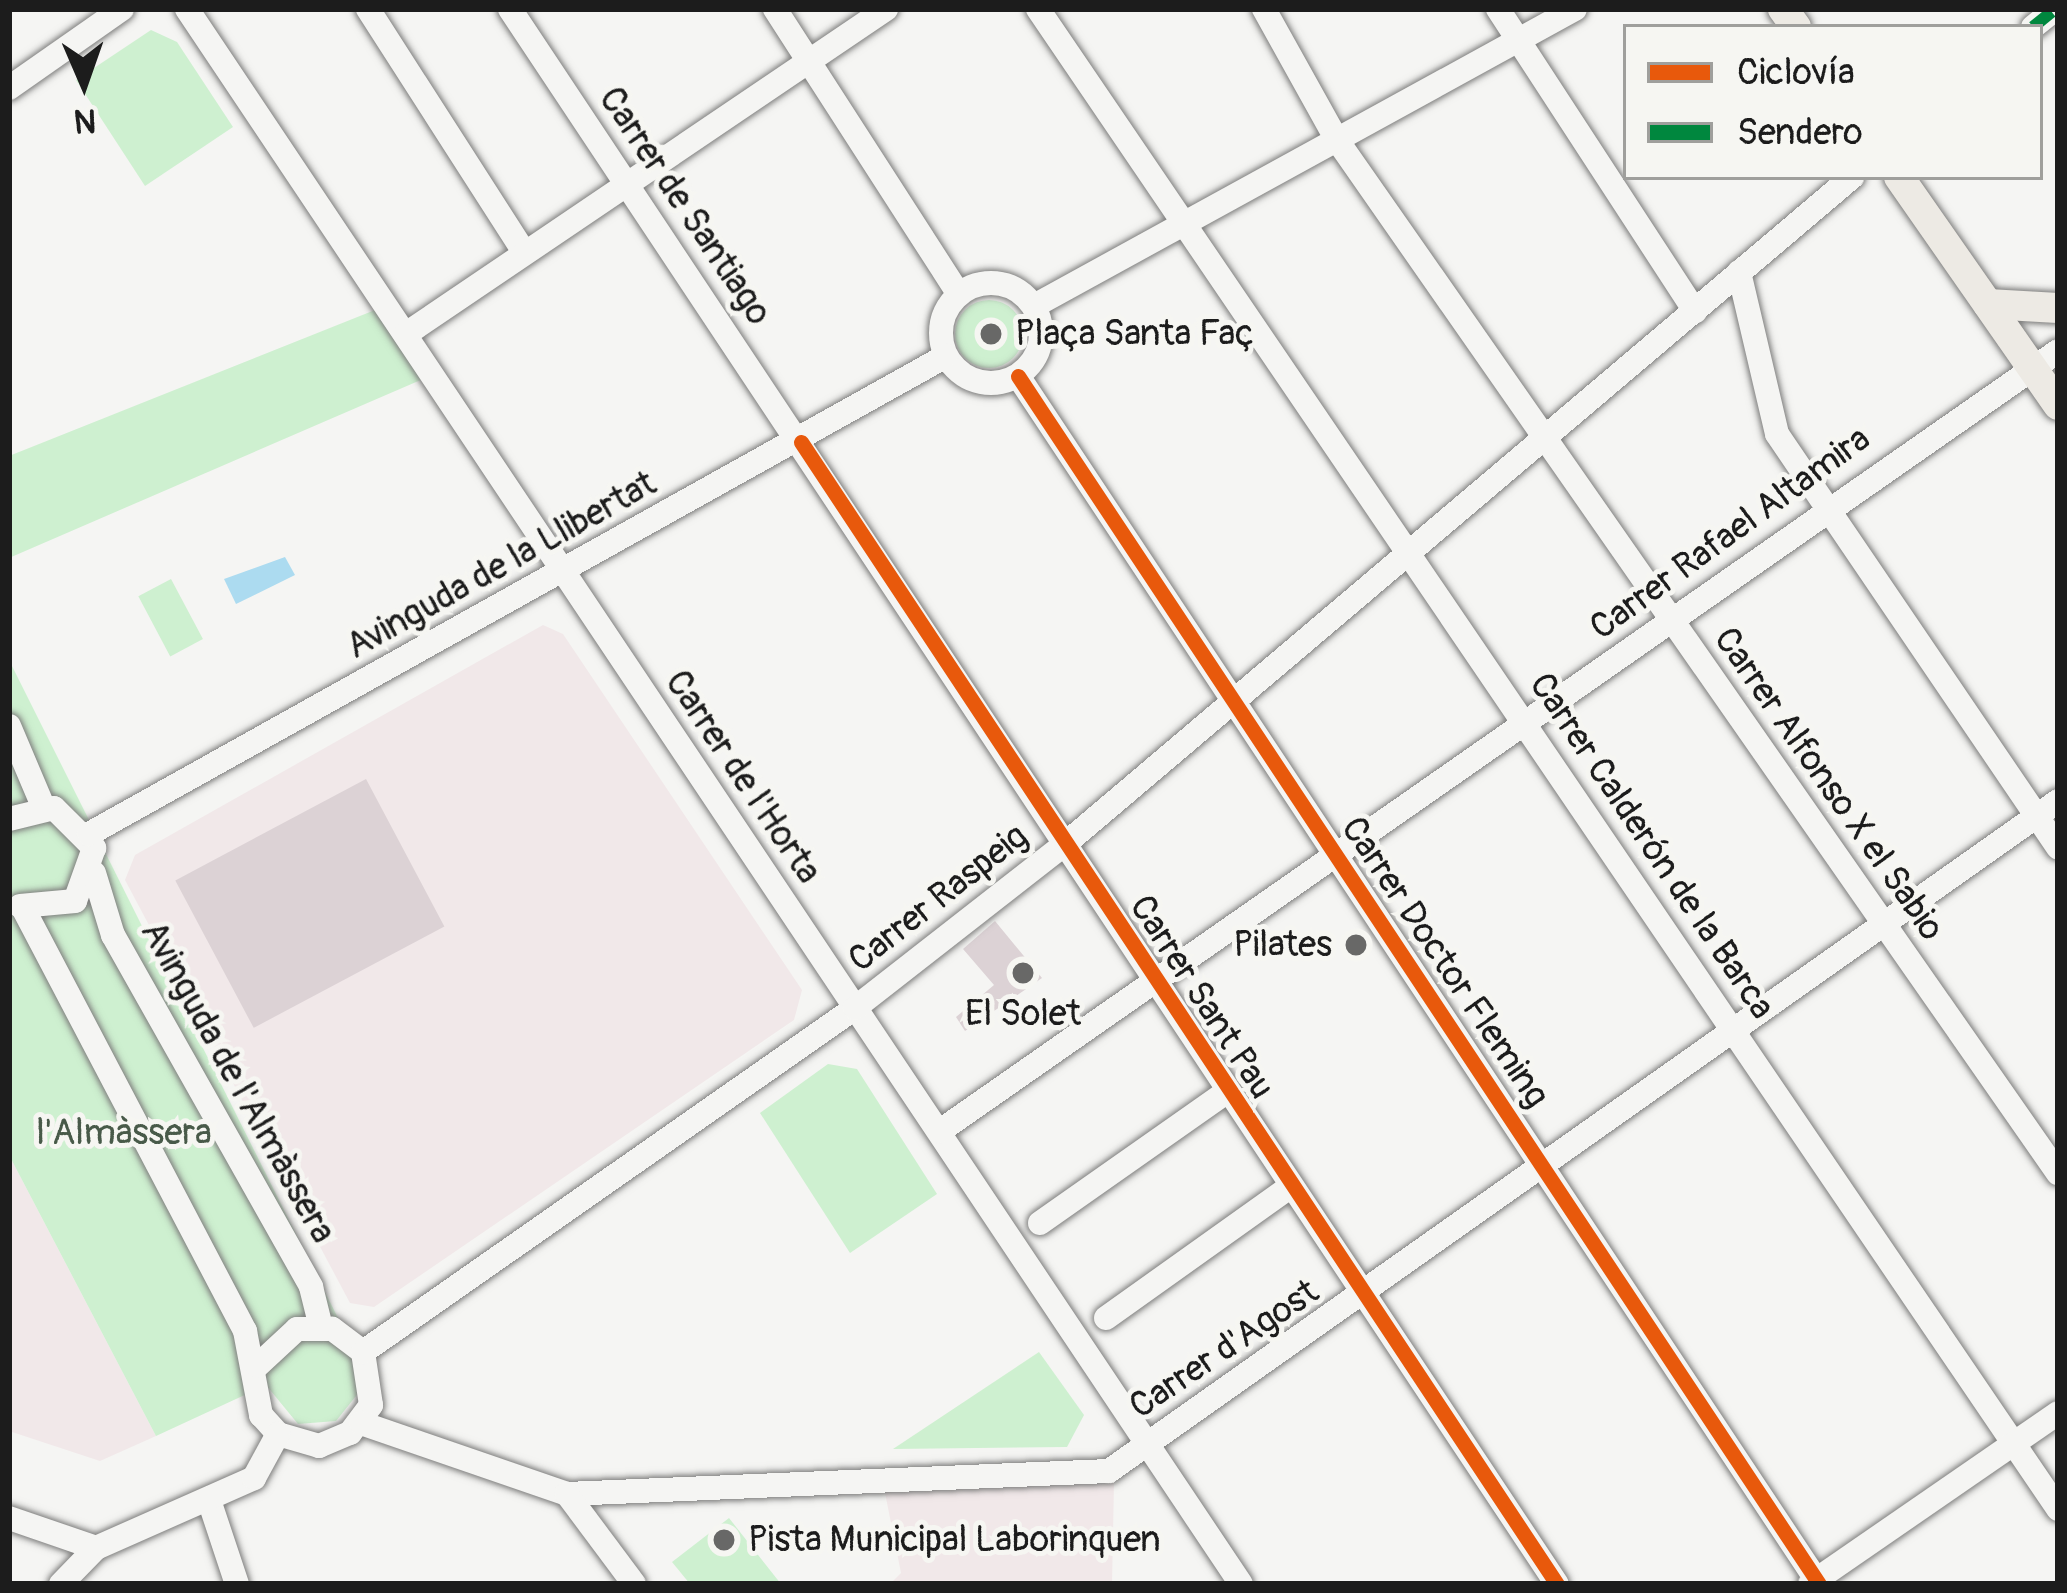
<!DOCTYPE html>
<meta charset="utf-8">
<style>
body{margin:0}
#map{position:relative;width:2067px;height:1593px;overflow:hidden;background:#f5f5f3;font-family:Pangolin,sans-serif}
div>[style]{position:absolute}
.built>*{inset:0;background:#f1e8e9}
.green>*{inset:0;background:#cef0d0;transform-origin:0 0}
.round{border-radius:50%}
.water>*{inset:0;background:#acdbf0}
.building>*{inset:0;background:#dcd2d5;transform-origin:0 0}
.roads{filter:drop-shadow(0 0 3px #7e7e7d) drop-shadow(0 0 3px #7e7e7d)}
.minor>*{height:24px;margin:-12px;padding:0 12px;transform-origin:12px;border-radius:12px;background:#f5f5f3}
.minor>.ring{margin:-12px;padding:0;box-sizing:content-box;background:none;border:24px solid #f5f5f3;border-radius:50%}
.major>*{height:30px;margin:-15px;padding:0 15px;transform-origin:15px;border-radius:15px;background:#edeae4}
.quiet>*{height:12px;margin-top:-6px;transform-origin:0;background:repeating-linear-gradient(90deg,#00873e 0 24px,transparent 0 36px)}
.cycleway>*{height:15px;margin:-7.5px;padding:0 7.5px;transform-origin:7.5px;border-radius:7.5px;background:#e8590c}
.dots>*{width:33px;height:33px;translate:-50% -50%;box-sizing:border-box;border:6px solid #f6f6f2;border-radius:50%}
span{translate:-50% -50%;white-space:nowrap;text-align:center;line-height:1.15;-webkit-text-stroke:10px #f6f6f2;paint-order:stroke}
.street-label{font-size:36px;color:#1c1c1c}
.poi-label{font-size:36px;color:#1c1c1c}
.left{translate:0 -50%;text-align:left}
.right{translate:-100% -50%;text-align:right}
.park-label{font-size:36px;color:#485a49}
.frame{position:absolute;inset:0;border:12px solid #1c1c1c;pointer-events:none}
.legend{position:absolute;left:1623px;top:24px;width:420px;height:156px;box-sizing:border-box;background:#f6f6f2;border:3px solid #9f9f9c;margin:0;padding:15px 21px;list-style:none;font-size:36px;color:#1c1c1c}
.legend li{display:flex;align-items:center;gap:24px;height:60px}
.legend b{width:60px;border:3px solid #9f9f9c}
.north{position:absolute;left:24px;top:24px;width:120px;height:120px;-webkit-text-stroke:9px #f6f6f2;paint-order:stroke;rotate:178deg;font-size:33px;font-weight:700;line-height:48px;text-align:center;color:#1c1c1c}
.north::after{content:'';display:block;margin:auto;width:42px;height:54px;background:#1c1c1c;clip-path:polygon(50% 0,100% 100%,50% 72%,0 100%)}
</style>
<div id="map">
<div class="built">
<i style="clip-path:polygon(543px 625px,563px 634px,802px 990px,794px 1020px,374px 1307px,350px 1303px,125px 880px,135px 855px)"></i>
<i style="clip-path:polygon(9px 1155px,156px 1436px,100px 1461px,9px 1431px)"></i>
<i style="clip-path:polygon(1114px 1483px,1112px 1584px,890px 1584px,901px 1573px,884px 1488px)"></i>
</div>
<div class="green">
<i style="clip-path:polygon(151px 30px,177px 42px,233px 127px,145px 186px,76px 80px)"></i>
<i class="round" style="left:955px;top:300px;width:68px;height:68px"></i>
<i style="clip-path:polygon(375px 310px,423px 379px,9px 558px,9px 456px)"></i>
<i style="left:171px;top:579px;width:68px;height:37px;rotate:62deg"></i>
<i style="clip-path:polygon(9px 660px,359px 1360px,360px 1391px,336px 1421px,298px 1424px,266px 1385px,156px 1436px,9px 1155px)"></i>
<i style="clip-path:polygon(828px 1064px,857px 1069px,937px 1194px,850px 1253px,760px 1113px)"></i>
<i style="clip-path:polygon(1039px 1352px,1084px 1415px,1067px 1447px,893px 1449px)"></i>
<i style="clip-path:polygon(729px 1518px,781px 1584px,690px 1584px,672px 1562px)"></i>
</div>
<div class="water">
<i style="clip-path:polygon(285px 557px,295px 575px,236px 604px,224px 579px)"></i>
</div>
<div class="building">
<i style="left:366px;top:779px;width:167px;height:216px;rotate:62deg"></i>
<i style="clip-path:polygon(995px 921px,1042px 978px,965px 1031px,956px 1017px,994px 985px,963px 949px)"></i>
</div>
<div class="roads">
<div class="minor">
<i style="left:187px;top:9px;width:1895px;rotate:56.21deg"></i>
<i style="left:368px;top:9px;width:289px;rotate:57.3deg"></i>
<i style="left:510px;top:9px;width:1891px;rotate:56.39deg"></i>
<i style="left:775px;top:9px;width:339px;rotate:57.2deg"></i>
<i style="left:1038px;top:9px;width:1814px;rotate:55.78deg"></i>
<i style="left:1264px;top:9px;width:150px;rotate:60.9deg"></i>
<i style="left:1337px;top:140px;width:1260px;rotate:55.09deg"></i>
<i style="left:1498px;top:9px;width:361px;rotate:56.9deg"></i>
<i style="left:2033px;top:27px;width:28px;rotate:-39deg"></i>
<i style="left:9px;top:88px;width:138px;rotate:-35deg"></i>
<i style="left:1739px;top:272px;width:166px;rotate:76.8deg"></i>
<i style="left:1777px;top:434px;width:500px;rotate:55.8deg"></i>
<i class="ring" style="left:941px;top:283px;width:76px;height:76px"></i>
<i style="left:1034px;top:306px;width:617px;rotate:-28.77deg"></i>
<i style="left:406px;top:334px;width:580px;rotate:-34.1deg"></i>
<i style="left:1018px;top:376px;width:1449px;rotate:56.45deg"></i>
<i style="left:9px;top:726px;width:87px;rotate:67deg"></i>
<i style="left:9px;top:819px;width:46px;rotate:-13.7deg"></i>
<i style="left:54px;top:808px;width:57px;rotate:45deg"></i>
<i style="left:94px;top:848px;width:56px;rotate:109.7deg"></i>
<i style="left:75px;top:901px;width:55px;rotate:174.8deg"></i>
<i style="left:89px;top:834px;width:981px;rotate:-29.15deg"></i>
<i style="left:94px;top:873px;width:65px;rotate:73deg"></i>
<i style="left:113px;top:935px;width:404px;rotate:60.6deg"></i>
<i style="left:311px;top:1287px;width:41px;rotate:76deg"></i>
<i style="left:23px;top:908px;width:478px;rotate:62.3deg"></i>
<i style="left:245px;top:1331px;width:86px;rotate:79.2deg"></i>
<i style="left:261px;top:1415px;width:25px;rotate:48deg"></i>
<i style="left:278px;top:1434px;width:43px;rotate:16.3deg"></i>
<i style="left:319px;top:1446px;width:34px;rotate:-23deg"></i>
<i style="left:350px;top:1433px;width:35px;rotate:-53deg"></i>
<i style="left:371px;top:1405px;width:54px;rotate:-98.6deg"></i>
<i style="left:363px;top:1352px;width:39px;rotate:-143deg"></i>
<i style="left:332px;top:1329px;width:35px;rotate:180deg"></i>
<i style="left:297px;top:1329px;width:54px;rotate:137.2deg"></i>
<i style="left:940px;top:1131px;width:1363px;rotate:-34.9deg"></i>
<i style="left:1040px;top:1223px;width:230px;rotate:-35.1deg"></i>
<i style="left:1106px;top:1318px;width:227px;rotate:-35.5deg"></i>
<i style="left:363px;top:1352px;width:600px;rotate:-34.96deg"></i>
<i style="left:855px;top:1008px;width:266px;rotate:-38deg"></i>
<i style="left:1065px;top:844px;width:1032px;rotate:-40.28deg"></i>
<i style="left:361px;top:1423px;width:218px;rotate:19deg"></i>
<i style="left:567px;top:1494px;width:542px;rotate:-2.43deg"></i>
<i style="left:1109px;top:1471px;width:1162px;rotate:-35.22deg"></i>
<i style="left:567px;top:1494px;width:112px;rotate:53.3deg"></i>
<i style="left:210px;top:1503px;width:85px;rotate:71.6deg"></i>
<i style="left:9px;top:1518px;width:92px;rotate:19deg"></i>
<i style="left:61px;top:1584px;width:50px;rotate:-45.8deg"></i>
<i style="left:96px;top:1548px;width:173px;rotate:-23.9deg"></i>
<i style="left:254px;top:1478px;width:50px;rotate:-61.4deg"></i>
<i style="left:1810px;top:1584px;width:301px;rotate:-34.6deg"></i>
</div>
<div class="major">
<i style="left:1783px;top:9px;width:22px;rotate:54deg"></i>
<i style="left:1899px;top:177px;width:278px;rotate:55.1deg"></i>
<i style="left:1988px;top:304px;width:70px;rotate:3.3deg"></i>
</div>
</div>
<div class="quiet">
<i style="left:2033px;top:27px;width:28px;rotate:-39deg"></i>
</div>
<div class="cycleway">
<i style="left:1018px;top:376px;width:1449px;rotate:56.45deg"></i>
<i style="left:801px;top:442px;width:1370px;rotate:56.5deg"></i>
</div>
<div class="dots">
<i style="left:991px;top:334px;background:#686867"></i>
<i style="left:1356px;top:945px;background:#686867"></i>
<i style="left:1023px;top:973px;background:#686867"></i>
<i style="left:724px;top:1540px;background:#686867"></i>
</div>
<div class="street-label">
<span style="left:685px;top:206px;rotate:56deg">Carrer de Santiago</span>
<span style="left:1730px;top:533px;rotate:-36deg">Carrer Rafael Altamira</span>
<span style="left:501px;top:565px;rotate:-29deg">Avinguda de la Llibertat</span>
<span style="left:743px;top:777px;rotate:56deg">Carrer de l'Horta</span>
<span style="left:1829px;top:784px;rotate:55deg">Carrer Alfonso X el Sabio</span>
<span style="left:1652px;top:846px;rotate:56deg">Carrer Calderón de la Barca</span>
<span style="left:938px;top:898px;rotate:-38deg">Carrer Raspeig</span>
<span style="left:1445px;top:962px;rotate:56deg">Carrer Doctor Fleming</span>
<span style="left:1202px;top:997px;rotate:57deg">Carrer Sant Pau</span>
<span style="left:238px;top:1082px;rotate:61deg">Avinguda de l'Almàssera</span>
<span style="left:1224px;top:1349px;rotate:-34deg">Carrer d'Agost</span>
</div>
<div class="poi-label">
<span class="left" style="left:1015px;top:334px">Plaça Santa Faç</span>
<span class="right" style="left:1332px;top:945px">Pilates</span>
<span style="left:1023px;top:1014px">El Solet</span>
<span class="left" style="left:748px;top:1540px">Pista Municipal Laborinquen</span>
</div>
<div class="park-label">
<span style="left:124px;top:1133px">l'Almàssera</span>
</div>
<div class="frame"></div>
<ul class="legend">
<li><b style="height:15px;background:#e8590c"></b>Ciclovía</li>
<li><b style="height:15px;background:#00873e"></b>Sendero</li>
</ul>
<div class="north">N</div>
</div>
